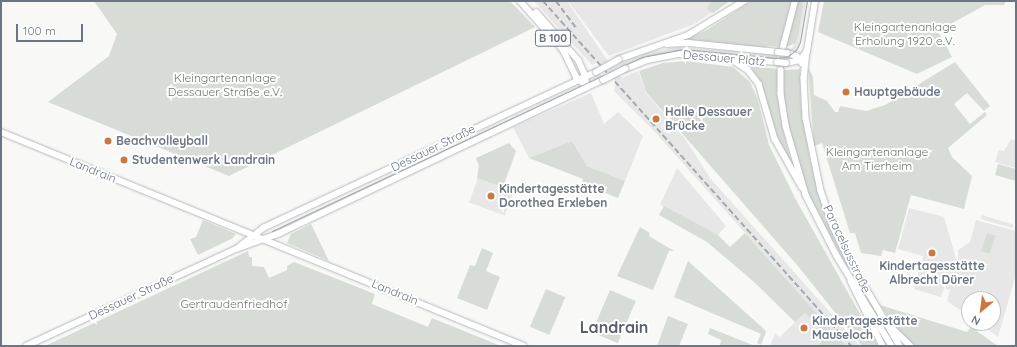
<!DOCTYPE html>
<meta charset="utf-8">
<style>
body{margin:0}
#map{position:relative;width:1017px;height:347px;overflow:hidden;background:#f8f8f6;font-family:Quicksand,sans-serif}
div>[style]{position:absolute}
.built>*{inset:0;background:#e6e7e6;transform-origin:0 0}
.green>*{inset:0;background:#d7ddd6;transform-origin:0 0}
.secondary-tunnel>*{height:5.5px;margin-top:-2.75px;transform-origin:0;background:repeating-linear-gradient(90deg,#d5d7d9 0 5.5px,transparent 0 8.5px)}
.roads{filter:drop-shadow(0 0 1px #b5b8bd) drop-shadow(0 0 1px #b5b8bd)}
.secondary>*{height:5.5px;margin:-2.75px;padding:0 2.75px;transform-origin:2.75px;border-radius:2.75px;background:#fff}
.primary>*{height:6px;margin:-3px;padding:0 3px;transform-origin:3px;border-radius:3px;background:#fff}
.tram>*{height:1px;margin:-0.5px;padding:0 0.5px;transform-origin:0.5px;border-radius:0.5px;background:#a4a8ae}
.rail>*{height:1.5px;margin-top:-0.75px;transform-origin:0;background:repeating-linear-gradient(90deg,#a4a8ae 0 6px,transparent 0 9px)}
.bridges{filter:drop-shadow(0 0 1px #b5b8bd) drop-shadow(0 0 1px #b5b8bd)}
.secondary-bridge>*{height:5.5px;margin:-2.75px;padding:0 2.75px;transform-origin:2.75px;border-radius:2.75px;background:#fff}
.primary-bridge>*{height:6px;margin:-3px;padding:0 3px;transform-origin:3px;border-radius:3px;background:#fff}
.dots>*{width:11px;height:11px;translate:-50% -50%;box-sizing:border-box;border:2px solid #fff;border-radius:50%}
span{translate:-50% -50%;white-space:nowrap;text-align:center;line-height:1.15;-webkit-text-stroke:4px #fff;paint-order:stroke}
.shield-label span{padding:1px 3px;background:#fff;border:1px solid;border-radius:3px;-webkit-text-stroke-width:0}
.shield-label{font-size:11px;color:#6b7583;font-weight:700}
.park-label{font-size:12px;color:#6a7b69}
.street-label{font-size:12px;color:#6b7583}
.poi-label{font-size:12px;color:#6b7583;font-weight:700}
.left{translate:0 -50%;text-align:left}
.district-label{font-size:16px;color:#585f69;font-weight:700}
.frame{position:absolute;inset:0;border:2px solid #6b7583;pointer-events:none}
.north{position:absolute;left:961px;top:291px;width:40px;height:40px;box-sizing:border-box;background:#fff;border:1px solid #c4c8cd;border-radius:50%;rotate:209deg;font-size:11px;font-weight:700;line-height:16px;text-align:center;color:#6b7583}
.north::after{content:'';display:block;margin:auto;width:14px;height:18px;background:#ce7540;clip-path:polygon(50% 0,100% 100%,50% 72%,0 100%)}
.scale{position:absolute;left:16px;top:24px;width:67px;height:18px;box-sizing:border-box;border:2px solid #6b7583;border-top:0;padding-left:5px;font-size:12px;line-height:14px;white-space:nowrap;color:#6b7583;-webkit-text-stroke:3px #fff;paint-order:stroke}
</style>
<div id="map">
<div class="built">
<i style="clip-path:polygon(534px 1px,567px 1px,612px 67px,644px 53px,677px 47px,778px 55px,777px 59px,679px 51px,647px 57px,615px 70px,622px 78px,638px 71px,646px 93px,686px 140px,710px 178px,860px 346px,846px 346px,655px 132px,614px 91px,616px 82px,599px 62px,592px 65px)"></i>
<i style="clip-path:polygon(568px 1px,729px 1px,694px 24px,609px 56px)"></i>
<i style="clip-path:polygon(804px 1px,808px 1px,802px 40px,795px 53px,790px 51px,797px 40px)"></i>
<i style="clip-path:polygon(591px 93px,604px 124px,618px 112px,643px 136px,625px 181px,587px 166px,572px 141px,529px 158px,513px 127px)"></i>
<i style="clip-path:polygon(1011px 139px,1016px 141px,1016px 168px,995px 162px,999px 150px,1004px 151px)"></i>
<i style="clip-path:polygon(677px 168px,726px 226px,718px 235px,660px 205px)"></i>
<i style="left:478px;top:178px;width:38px;height:26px;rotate:20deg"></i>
<i style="clip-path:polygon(909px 208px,944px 217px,958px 265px,958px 250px,970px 242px,976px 220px,1016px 231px,1016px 274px,998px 337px,979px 323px,993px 323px,993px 299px,969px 299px,969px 316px,947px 301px,950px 290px,944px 289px,941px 297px,914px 289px,923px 256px,898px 249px)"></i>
<i style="clip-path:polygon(982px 215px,1014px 225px,1012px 228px,981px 219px)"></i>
<i style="clip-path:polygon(805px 312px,825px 333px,819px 346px,770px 346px,775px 333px,780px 337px)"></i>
</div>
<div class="green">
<i style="clip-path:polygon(94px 1px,510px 1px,535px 27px,229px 176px,48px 102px,109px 56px,117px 34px)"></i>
<i style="clip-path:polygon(711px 1px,730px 1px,713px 13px,707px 9px)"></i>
<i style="clip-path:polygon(751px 1px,792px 1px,781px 47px,767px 46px,765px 48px,684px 40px,707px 30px)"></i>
<i style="clip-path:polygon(797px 1px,804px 1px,798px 36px,796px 43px,786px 47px)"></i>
<i style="clip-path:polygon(824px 1px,1006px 1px,1004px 5px,985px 5px,938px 31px,952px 57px,917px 74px,818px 32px)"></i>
<i style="clip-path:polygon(686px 61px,733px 67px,750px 82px,758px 100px,769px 145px,795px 198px,878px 346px,862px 346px,797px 265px,646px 92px,639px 71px,663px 63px)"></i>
<i style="clip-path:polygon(955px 62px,990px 106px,984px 111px,967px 93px,954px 104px,970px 124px,985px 112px,987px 115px,948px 148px,952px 157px,972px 176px,964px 209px,911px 195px,895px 253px,883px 250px,881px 256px,861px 253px,855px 233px,850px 233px,822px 143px,814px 146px,808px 67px,813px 77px,814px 95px,827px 101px,835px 112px,838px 112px,840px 106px,866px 111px,885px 105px)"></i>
<i style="clip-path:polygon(750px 66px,778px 69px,780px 116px,792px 167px,778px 142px,761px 82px)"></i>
<i style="clip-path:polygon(800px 69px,801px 105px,809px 155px,819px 196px,849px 268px,847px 268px,809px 195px,791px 140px,784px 98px,783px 70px)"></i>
<i style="clip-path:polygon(572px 141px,587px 166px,625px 181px,618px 198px,582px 184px,583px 179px,529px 158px)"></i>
<i style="clip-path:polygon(509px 143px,516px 151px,503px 187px,477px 178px,479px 166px,476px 158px)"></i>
<i style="clip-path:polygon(998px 164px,1016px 169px,1016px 181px,995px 175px)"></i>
<i style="clip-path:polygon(664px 206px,718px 235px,730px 247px,745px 233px,846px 346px,819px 346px,825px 333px,805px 313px,795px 322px,753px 281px,707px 242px,659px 215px)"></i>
<i style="clip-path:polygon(203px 220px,236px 234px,233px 238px,198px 255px,190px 239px,196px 237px)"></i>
<i style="clip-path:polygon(311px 224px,329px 261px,287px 243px,291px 234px)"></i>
<i style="clip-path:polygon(640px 227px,650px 233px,649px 236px,674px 251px,669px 251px,653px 290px,617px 276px)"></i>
<i style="left:987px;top:233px;width:9px;height:19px;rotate:18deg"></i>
<i style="clip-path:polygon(482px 248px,493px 253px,486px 271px,500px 277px,487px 310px,457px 298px,470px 265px,475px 266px)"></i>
<i style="clip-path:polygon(248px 251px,249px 257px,252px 257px,252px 266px,264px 267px,269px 278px,287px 270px,287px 266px,294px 262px,375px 294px,372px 304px,428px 327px,432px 318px,501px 346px,45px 346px)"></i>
<i style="clip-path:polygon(688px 261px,764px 329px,766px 332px,761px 345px,757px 343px,761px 334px,674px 297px)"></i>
<i style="left:546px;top:289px;width:21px;height:41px;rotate:23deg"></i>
<i style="left:610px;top:290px;width:28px;height:46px;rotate:23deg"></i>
<i style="clip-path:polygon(880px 305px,967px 332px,971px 327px,998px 346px,914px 346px,897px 330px)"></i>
<i style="clip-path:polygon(668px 316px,688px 324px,679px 346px,657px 346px)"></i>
<i style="clip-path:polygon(710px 328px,755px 346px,720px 346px,721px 340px,708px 334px)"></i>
</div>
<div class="secondary-tunnel">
<i style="left:781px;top:70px;width:21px;rotate:-85deg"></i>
</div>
<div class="roads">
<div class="secondary">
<i style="left:667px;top:44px;width:22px;rotate:-3deg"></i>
<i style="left:689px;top:43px;width:89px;rotate:5.8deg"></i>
<i style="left:783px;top:47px;width:48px;rotate:-75.4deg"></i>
<i style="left:807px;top:51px;width:27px;rotate:96deg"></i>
<i style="left:804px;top:78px;width:40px;rotate:87.1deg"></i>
<i style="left:806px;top:118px;width:75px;rotate:78.4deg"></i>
<i style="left:821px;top:191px;width:37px;rotate:71deg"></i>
<i style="left:833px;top:226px;width:39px;rotate:64deg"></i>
<i style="left:850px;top:261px;width:99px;rotate:59.5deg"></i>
<i style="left:787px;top:53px;width:10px;rotate:17deg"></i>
<i style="left:797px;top:56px;width:9px;rotate:54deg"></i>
<i style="left:729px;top:58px;width:22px;rotate:32deg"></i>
<i style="left:748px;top:70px;width:18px;rotate:52deg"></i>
<i style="left:759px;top:84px;width:57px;rotate:73.8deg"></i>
<i style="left:775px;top:139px;width:55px;rotate:60.6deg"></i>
<i style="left:781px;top:70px;width:24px;rotate:90deg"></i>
<i style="left:781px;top:94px;width:32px;rotate:81deg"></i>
<i style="left:786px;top:126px;width:72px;rotate:73.8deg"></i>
<i style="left:806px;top:195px;width:68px;rotate:63.1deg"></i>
<i style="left:837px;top:256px;width:105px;rotate:58.6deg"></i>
<i style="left:1px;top:132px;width:565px;rotate:22.25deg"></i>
<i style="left:239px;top:247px;width:31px;rotate:-38deg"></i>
<i style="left:263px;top:228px;width:349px;rotate:-25.1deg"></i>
<i style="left:851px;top:281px;width:72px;rotate:63.8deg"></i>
<i style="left:888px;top:324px;width:32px;rotate:44deg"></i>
<i style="left:26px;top:346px;width:231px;rotate:-24.8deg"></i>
<i style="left:236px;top:249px;width:45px;rotate:-19.7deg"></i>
<i style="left:278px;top:234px;width:342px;rotate:-25.4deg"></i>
</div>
<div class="primary">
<i style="left:520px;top:1px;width:65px;rotate:48.7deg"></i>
<i style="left:563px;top:50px;width:30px;rotate:64deg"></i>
<i style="left:576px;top:77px;width:15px;rotate:42deg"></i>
<i style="left:536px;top:12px;width:64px;rotate:48.8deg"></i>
<i style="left:578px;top:60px;width:14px;rotate:65deg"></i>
<i style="left:584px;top:73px;width:14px;rotate:78deg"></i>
<i style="left:619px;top:59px;width:73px;rotate:-19.2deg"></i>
<i style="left:688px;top:35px;width:66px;rotate:-31.3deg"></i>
<i style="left:786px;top:63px;width:14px;rotate:-12deg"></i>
<i style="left:800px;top:60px;width:11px;rotate:-52deg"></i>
<i style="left:807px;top:51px;width:51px;rotate:-80.9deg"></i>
<i style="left:625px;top:69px;width:24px;rotate:-22deg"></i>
<i style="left:647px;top:60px;width:33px;rotate:-11deg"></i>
<i style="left:679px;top:54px;width:98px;rotate:4.7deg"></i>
<i style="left:582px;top:78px;width:15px;rotate:-23deg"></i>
<i style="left:587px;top:87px;width:17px;rotate:-24deg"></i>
</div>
</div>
<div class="tram">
<i style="left:272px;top:231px;width:409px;rotate:-25.2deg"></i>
<i style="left:642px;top:57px;width:43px;rotate:-10.8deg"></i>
<i style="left:684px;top:49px;width:91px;rotate:5.6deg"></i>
<i style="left:775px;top:58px;width:12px;rotate:-5deg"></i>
<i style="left:787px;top:57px;width:11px;rotate:-38deg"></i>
<i style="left:796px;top:50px;width:9px;rotate:-63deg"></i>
<i style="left:800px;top:42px;width:42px;rotate:-80.3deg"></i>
</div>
<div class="rail">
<i style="left:543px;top:1px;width:462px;rotate:48.2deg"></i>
<i style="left:556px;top:1px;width:34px;rotate:53deg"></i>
</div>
<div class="bridges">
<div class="secondary-bridge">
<i style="left:778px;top:52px;width:9px;rotate:6deg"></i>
</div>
<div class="primary-bridge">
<i style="left:777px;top:62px;width:9px;rotate:6deg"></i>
<i style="left:596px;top:72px;width:26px;rotate:-29deg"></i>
<i style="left:603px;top:80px;width:25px;rotate:-27deg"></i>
</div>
</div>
<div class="dots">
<i style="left:846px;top:92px;background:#ce7540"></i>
<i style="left:656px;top:119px;background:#ce7540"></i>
<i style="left:108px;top:141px;background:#ce7540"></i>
<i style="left:124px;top:160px;background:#ce7540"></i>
<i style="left:491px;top:196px;background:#ce7540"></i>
<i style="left:932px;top:253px;background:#ce7540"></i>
<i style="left:804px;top:328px;background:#ce7540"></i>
</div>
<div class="shield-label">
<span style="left:553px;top:38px">B 100</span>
</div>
<div class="park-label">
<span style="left:905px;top:34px">Kleingartenanlage<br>Erholung 1920 e.V.</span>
<span style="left:225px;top:85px">Kleingartenanlage<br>Dessauer Straße e.V.</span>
<span style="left:877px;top:159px">Kleingartenanlage<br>Am Tierheim</span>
<span style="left:234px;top:304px">Gertraudenfriedhof</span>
</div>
<div class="street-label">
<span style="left:724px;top:58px;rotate:5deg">Dessauer Platz</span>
<span style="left:433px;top:148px;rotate:-26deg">Dessauer Straße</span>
<span style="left:93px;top:170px;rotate:22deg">Landrain</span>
<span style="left:847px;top:249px;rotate:65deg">Paracelsusstraße</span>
<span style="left:395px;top:292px;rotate:22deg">Landrain</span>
<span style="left:131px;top:297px;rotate:-25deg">Dessauer Straße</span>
</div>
<div class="poi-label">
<span class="left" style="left:854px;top:92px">Hauptgebäude</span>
<span class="left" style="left:665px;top:119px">Halle Dessauer<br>Brücke</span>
<span class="left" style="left:116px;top:141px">Beachvolleyball</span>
<span class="left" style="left:132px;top:160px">Studentenwerk Landrain</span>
<span class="left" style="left:499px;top:196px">Kindertagesstätte<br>Dorothea Erxleben</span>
<span style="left:932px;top:273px">Kindertagesstätte<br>Albrecht Dürer</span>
<span class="left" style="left:812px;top:328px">Kindertagesstätte<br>Mauseloch</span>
</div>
<div class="district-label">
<span style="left:614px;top:327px">Landrain</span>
</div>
<div class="frame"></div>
<div class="north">N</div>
<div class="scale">100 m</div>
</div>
